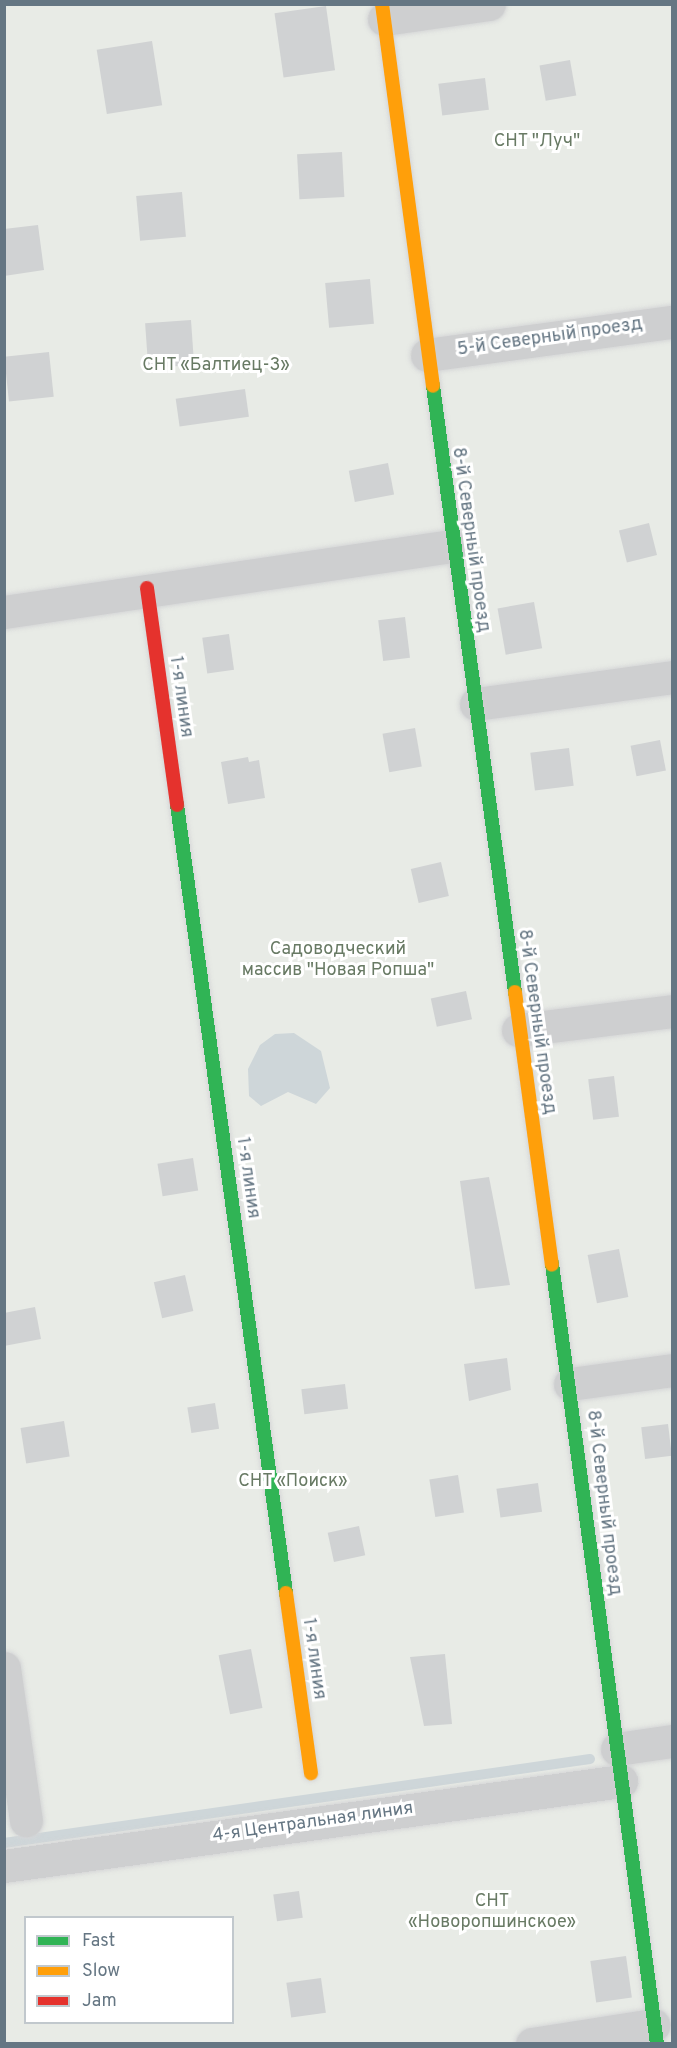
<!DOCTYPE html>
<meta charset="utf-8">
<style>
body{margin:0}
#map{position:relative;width:677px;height:2048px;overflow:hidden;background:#f9f9f9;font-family:Overpass,sans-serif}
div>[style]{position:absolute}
.green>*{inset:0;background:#e8ebe6}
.water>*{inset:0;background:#ced6d9}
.stream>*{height:10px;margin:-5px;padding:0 5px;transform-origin:5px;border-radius:5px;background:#ced6d9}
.building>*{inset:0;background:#d0d2d3;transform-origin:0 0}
.roads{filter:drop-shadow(0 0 2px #d5d6d7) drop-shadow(0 0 2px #d5d6d7)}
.street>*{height:33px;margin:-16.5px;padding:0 16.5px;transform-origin:16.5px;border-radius:16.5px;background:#cecfd0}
.fast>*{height:14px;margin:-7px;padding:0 7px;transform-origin:7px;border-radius:7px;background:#30b455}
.slow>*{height:14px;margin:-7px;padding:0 7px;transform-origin:7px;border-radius:7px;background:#ff9f0a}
.jam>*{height:14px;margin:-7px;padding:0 7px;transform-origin:7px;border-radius:7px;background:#e5322d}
span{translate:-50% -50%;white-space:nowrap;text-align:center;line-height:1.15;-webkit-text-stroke:6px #fff;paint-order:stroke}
.park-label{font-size:18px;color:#687a64}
.street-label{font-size:18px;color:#657683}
.frame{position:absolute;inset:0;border:6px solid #657683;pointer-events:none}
.legend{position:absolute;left:24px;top:1916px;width:210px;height:108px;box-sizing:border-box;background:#fff;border:2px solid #c1c8cd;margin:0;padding:8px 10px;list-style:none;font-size:18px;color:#657683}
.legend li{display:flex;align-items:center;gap:12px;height:30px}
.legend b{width:30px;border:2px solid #c1c8cd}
</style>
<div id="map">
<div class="green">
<i style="clip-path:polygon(evenodd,5px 5px,672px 5px,672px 2043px,5px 2044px,5px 5px,26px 1918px,232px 1918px,232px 2022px,26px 2022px,26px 1918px)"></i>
</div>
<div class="water">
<i style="clip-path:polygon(294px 1033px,321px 1051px,330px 1088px,316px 1104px,288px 1092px,261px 1106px,249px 1096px,248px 1069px,260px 1045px,275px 1034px)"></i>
</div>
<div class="stream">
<i style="left:4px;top:1843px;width:592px;rotate:-8.16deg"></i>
</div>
<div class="building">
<i style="left:326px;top:6px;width:65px;height:52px;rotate:82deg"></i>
<i style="left:152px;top:41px;width:65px;height:56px;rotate:81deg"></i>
<i style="left:570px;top:60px;width:36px;height:31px;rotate:80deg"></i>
<i style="left:485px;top:78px;width:32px;height:47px;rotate:83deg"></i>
<i style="left:342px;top:152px;width:45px;height:45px;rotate:87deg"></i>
<i style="left:182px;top:192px;width:45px;height:46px;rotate:85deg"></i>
<i style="clip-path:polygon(38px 225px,44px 270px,4px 276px,4px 229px)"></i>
<i style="left:370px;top:279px;width:45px;height:45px;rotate:85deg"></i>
<i style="left:191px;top:320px;width:45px;height:46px;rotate:86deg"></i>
<i style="left:49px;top:352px;width:45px;height:45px;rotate:84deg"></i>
<i style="left:245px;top:389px;width:28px;height:70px;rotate:82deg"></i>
<i style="left:388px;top:463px;width:32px;height:40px;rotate:79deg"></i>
<i style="left:649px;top:523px;width:33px;height:31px;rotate:76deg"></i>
<i style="left:534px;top:602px;width:47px;height:37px;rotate:80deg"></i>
<i style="left:405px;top:617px;width:41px;height:27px;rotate:83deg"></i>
<i style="left:229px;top:634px;width:36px;height:27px;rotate:82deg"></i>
<i style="left:415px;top:728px;width:39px;height:33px;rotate:80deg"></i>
<i style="left:660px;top:740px;width:31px;height:30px;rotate:79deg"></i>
<i style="left:569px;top:748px;width:38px;height:39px;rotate:83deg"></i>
<i style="clip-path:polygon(248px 757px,249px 762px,259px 760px,265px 798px,228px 804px,221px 762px)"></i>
<i style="left:441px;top:862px;width:35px;height:31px;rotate:77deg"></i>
<i style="left:466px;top:991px;width:29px;height:36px;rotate:78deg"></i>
<i style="left:614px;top:1076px;width:41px;height:26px;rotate:83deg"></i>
<i style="left:193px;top:1158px;width:33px;height:36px;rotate:81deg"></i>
<i style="clip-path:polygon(489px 1177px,510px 1285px,475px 1289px,460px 1181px)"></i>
<i style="left:619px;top:1249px;width:49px;height:32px;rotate:79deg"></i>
<i style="left:185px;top:1275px;width:37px;height:32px;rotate:77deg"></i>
<i style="clip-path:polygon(35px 1307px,41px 1339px,4px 1346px,4px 1313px)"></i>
<i style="clip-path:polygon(507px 1358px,511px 1390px,469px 1401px,464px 1364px)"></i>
<i style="left:345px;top:1384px;width:25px;height:44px;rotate:83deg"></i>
<i style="left:215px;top:1403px;width:26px;height:28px;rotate:81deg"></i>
<i style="left:64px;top:1421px;width:36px;height:44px;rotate:81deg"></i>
<i style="left:668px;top:1424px;width:32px;height:27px;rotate:83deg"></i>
<i style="left:458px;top:1475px;width:38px;height:29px;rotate:81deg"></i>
<i style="left:538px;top:1483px;width:29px;height:42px;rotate:82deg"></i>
<i style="left:359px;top:1526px;width:30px;height:32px;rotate:78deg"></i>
<i style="left:251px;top:1649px;width:60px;height:33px;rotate:79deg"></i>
<i style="clip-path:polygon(445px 1654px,452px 1724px,424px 1726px,410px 1657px)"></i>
<i style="left:299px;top:1891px;width:27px;height:26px;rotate:82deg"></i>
<i style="left:626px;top:1956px;width:42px;height:36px;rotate:82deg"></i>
<i style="left:321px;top:1978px;width:35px;height:35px;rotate:82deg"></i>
</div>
<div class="roads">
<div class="street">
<i style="left:384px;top:19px;width:106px;rotate:-8.1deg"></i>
<i style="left:427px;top:355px;width:247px;rotate:-7.7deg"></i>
<i style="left:4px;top:612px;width:452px;rotate:-8.4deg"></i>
<i style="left:476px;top:704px;width:198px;rotate:-7.8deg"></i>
<i style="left:518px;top:1030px;width:155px;rotate:-7deg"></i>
<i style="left:570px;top:1384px;width:103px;rotate:-7.8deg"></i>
<i style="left:4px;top:1668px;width:154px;rotate:81.8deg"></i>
<i style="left:617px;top:1749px;width:56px;rotate:-8.3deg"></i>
<i style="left:4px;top:1866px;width:623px;rotate:-7.84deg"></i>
<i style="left:532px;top:2044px;width:123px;rotate:-8.9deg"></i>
</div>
<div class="fast">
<i style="left:433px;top:386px;width:612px;rotate:82.29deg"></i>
<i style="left:177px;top:805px;width:796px;rotate:82.12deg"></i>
<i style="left:552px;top:1264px;width:787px;rotate:82.33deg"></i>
</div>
<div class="slow">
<i style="left:382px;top:4px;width:385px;rotate:82.4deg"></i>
<i style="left:515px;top:992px;width:275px;rotate:82.3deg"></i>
<i style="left:286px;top:1593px;width:182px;rotate:82.1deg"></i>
</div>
<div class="jam">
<i style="left:147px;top:588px;width:219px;rotate:82.1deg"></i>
</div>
</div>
<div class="park-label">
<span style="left:537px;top:142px">СНТ "Луч"</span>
<span style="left:216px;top:366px">СНТ «Балтиец-3»</span>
<span style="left:338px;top:961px">Садоводческий<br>массив "Новая Ропша"</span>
<span style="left:293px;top:1482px">СНТ «Поиск»</span>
<span style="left:492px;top:1913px">СНТ<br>«Новоропшинское»</span>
</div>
<div class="street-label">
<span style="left:550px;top:338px;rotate:-8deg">5-й Северный проезд</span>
<span style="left:470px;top:540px;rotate:82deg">8-й Северный проезд</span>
<span style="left:180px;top:697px;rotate:82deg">1-я линия</span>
<span style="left:536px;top:1022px;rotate:82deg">8-й Северный проезд</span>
<span style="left:247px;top:1178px;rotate:82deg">1-я линия</span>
<span style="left:603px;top:1503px;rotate:83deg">8-й Северный проезд</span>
<span style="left:313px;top:1659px;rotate:82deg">1-я линия</span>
<span style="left:313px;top:1823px;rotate:-8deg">4-я Центральная линия</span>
</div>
<div class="frame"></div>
<ul class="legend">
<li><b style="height:8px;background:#30b455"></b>Fast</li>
<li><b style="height:8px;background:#ff9f0a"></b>Slow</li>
<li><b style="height:8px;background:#e5322d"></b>Jam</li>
</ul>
</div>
